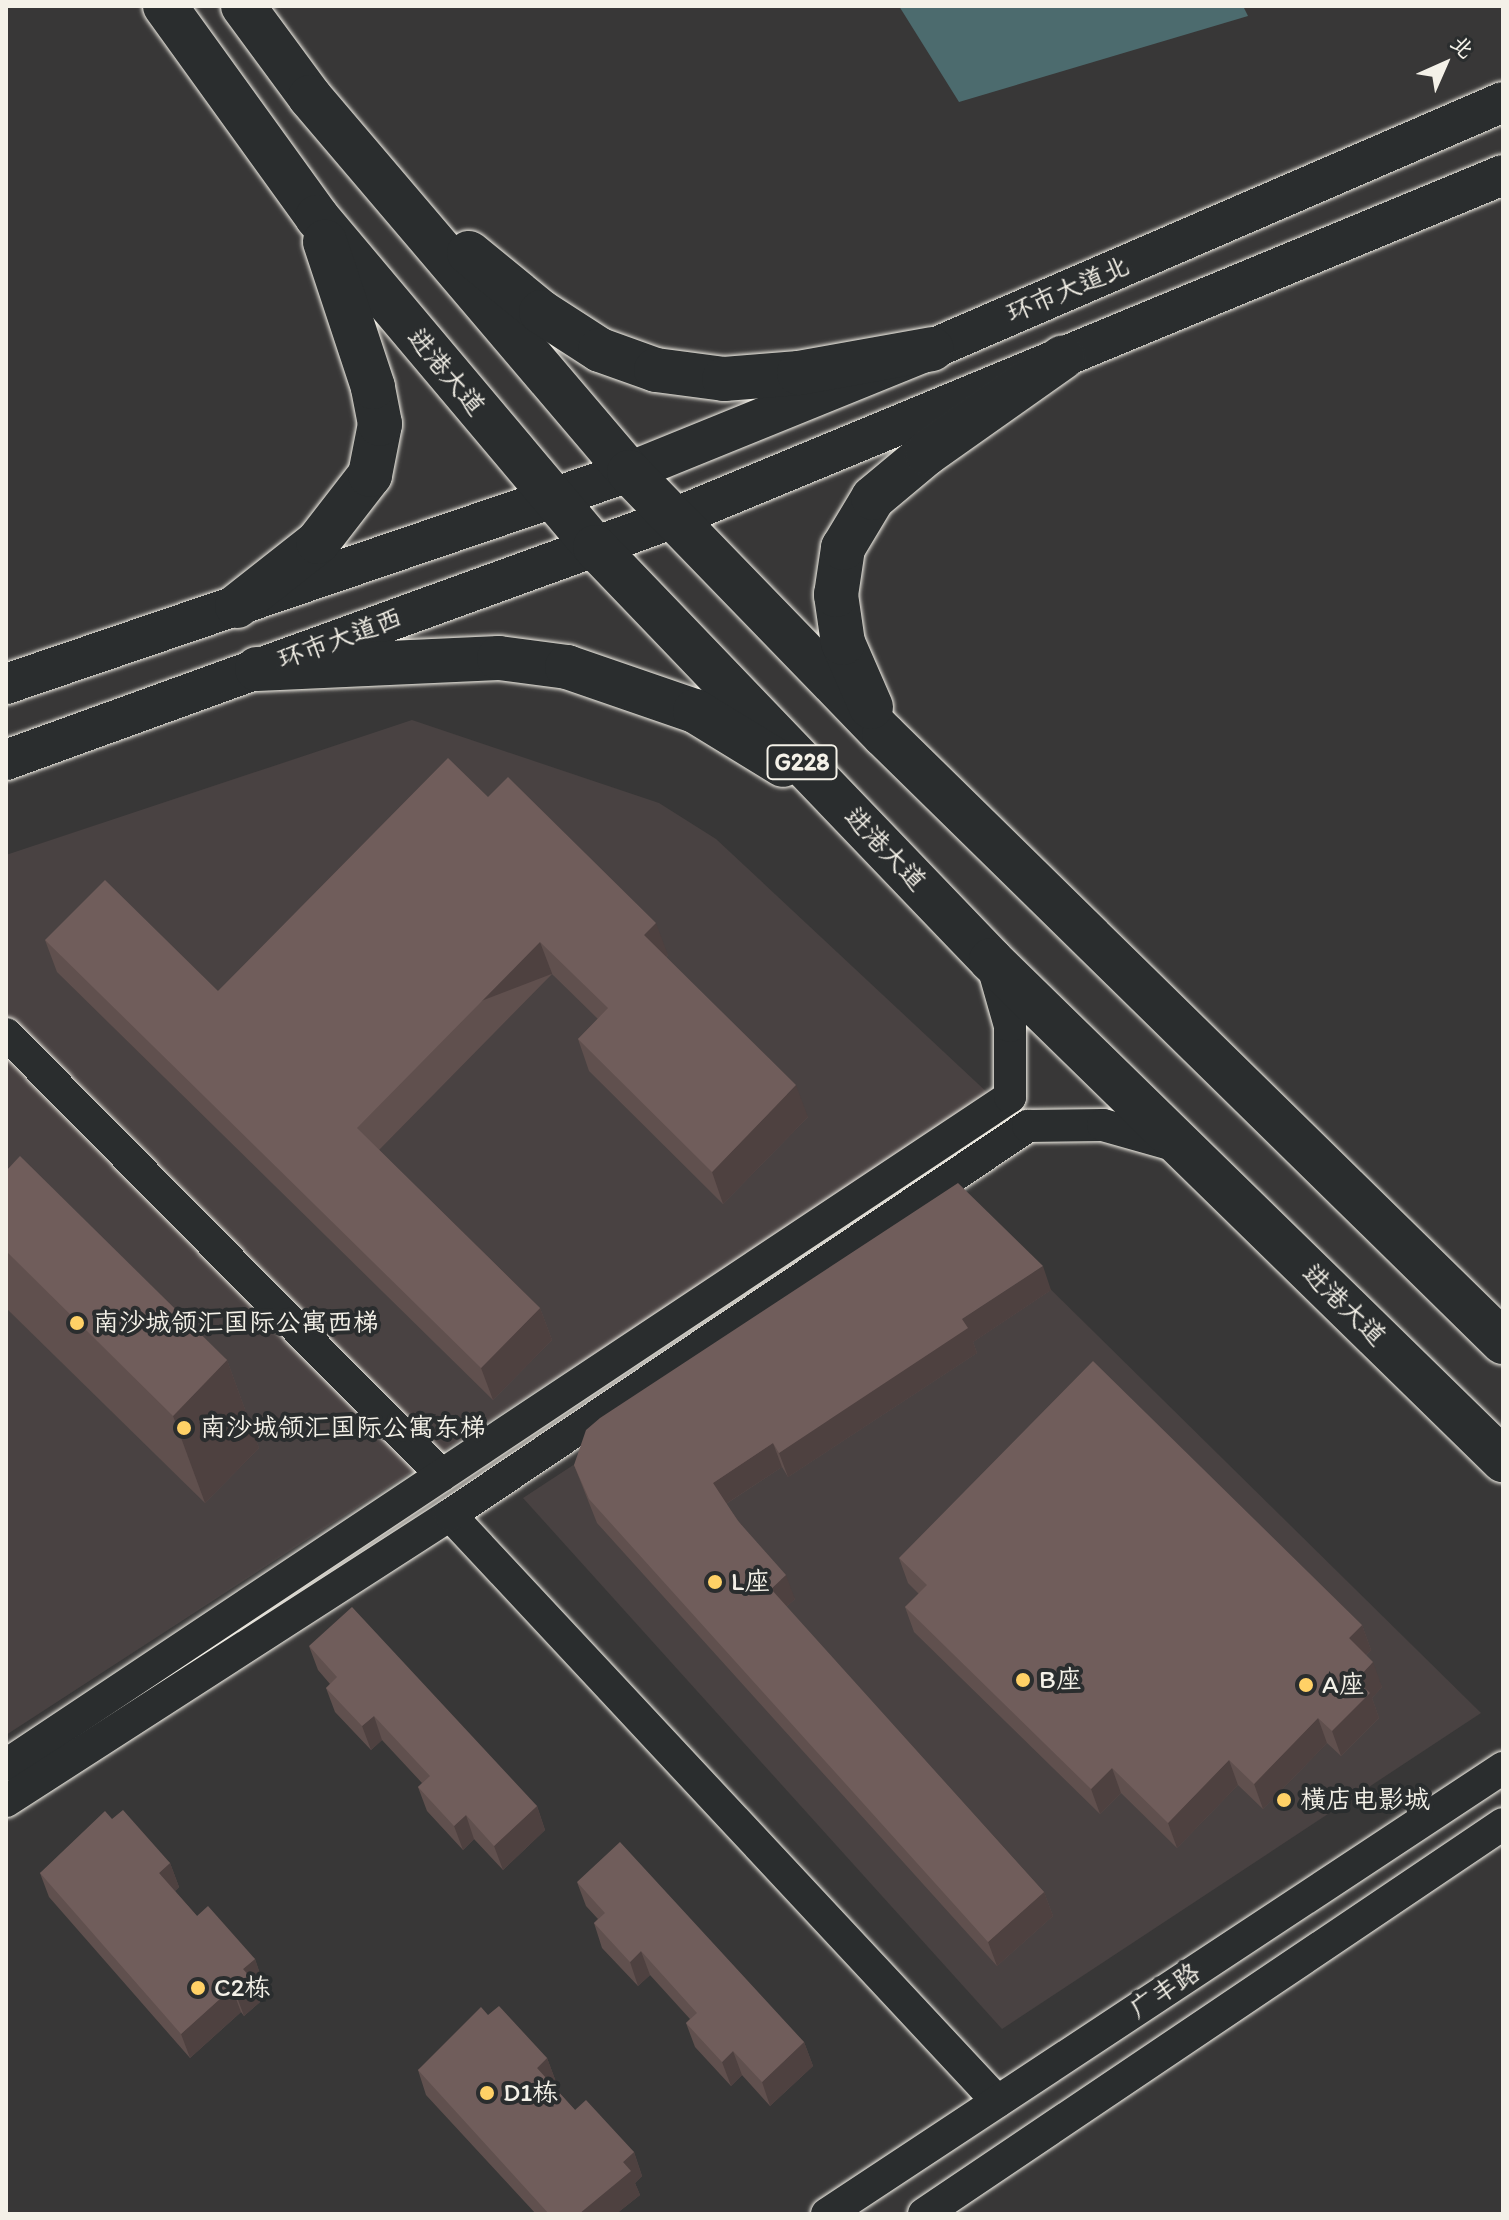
<!DOCTYPE html>
<meta charset="utf-8">
<style>
body{margin:0}
#map{position:relative;width:1509px;height:2220px;overflow:hidden;background:#383737;font-family:Itim,"LXGW WenKai TC",sans-serif}
div>[style]{position:absolute}
.built>*{inset:0;background:#494242}
.water>*{inset:0;background:#4c6b6e}
.roads{filter:drop-shadow(0 0 2px #f4f1e8) drop-shadow(0 0 2px #f4f1e8)}
.minor>*{height:32px;margin:-16px;padding:0 16px;transform-origin:16px;border-radius:16px;background:#2a2d2e}
.major>*{height:40px;margin:-20px;padding:0 20px;transform-origin:20px;border-radius:20px;background:#2a2d2e}
.highway>*{height:44px;margin:-22px;padding:0 22px;transform-origin:22px;border-radius:22px;background:#2a2d2e}
.wall>*{inset:0;background:#60504e}
.shaded-wall>*{inset:0;background:#4e4140;transform-origin:0 0}
.building>*{inset:0;background:#705d5b}
.dots>*{width:22px;height:22px;translate:-50% -50%;box-sizing:border-box;border:4px solid #2a2d2e;border-radius:50%}
span{translate:-50% -50%;white-space:nowrap;text-align:center;line-height:1.15;-webkit-text-stroke:8px #2a2d2e;paint-order:stroke}
.shield-label span{padding:2px 6px;background:#2a2d2e;border:2px solid;border-radius:6px;-webkit-text-stroke-width:0}
.shield-label{font-size:24px;color:#f4f1e8;font-weight:700}
.street-label{font-size:26px;color:#f4f1e8}
.poi-label{font-size:26px;color:#f4f1e8}
.left{translate:0 -50%;text-align:left}
.frame{position:absolute;inset:0;border:8px solid #f4f1e8;pointer-events:none}
.north{position:absolute;left:1405px;top:24px;width:80px;height:80px;-webkit-text-stroke:6px #2a2d2e;paint-order:stroke;rotate:45deg;font-size:22px;font-weight:700;line-height:32px;text-align:center;color:#f4f1e8}
.north::after{content:'';display:block;margin:auto;width:28px;height:36px;background:#f4f1e8;clip-path:polygon(50% 0,100% 100%,50% 72%,0 100%)}
</style>
<div id="map">
<div class="built">
<i style="clip-path:polygon(412px 720px,659px 803px,716px 839px,991px 1096px,6px 1735px,6px 855px)"></i>
<i style="clip-path:polygon(967px 1207px,1481px 1713px,1002px 2029px,523px 1498px)"></i>
</div>
<div class="water">
<i style="clip-path:polygon(899px 6px,1243px 6px,1248px 16px,959px 102px)"></i>
</div>
<div class="roads">
<div class="minor">
<i style="left:6px;top:1034px;width:620px;rotate:45.33deg"></i>
<i style="left:450px;top:1515px;width:802px;rotate:46.97deg"></i>
<i style="left:6px;top:1765px;width:1206px;rotate:-33.64deg"></i>
<i style="left:1010px;top:1097px;width:71px;rotate:-90deg"></i>
<i style="left:1010px;top:1026px;width:66px;rotate:-105.9deg"></i>
<i style="left:6px;top:1801px;width:528px;rotate:-32.79deg"></i>
<i style="left:450px;top:1515px;width:697px;rotate:-33.94deg"></i>
<i style="left:1028px;top:1126px;width:75px;rotate:-0.8deg"></i>
<i style="left:1103px;top:1125px;width:81px;rotate:15.8deg"></i>
<i style="left:827px;top:2214px;width:810px;rotate:-33.42deg"></i>
<i style="left:924px;top:2214px;width:698px;rotate:-33.96deg"></i>
</div>
<div class="major">
<i style="left:6px;top:684px;width:658px;rotate:-18.79deg"></i>
<i style="left:629px;top:472px;width:327px;rotate:-22.1deg"></i>
<i style="left:932px;top:349px;width:622px;rotate:-23.39deg"></i>
<i style="left:6px;top:760px;width:710px;rotate:-19.91deg"></i>
<i style="left:674px;top:518px;width:897px;rotate:-22.48deg"></i>
</div>
<div class="highway">
<i style="left:165px;top:6px;width:260px;rotate:54.2deg"></i>
<i style="left:317px;top:217px;width:431px;rotate:49.9deg"></i>
<i style="left:595px;top:547px;width:572px;rotate:46.2deg"></i>
<i style="left:991px;top:960px;width:716px;rotate:44.32deg"></i>
<i style="left:243px;top:6px;width:113px;rotate:53.6deg"></i>
<i style="left:310px;top:97px;width:492px;rotate:49.6deg"></i>
<i style="left:629px;top:472px;width:366px;rotate:45.9deg"></i>
<i style="left:884px;top:735px;width:867px;rotate:44.44deg"></i>
<i style="left:469px;top:253px;width:93px;rotate:39.3deg"></i>
<i style="left:541px;top:312px;width:70px;rotate:32.8deg"></i>
<i style="left:600px;top:350px;width:59px;rotate:19.7deg"></i>
<i style="left:656px;top:370px;width:69px;rotate:7.5deg"></i>
<i style="left:724px;top:379px;width:75px;rotate:-4.6deg"></i>
<i style="left:799px;top:373px;width:135px;rotate:-10.2deg"></i>
<i style="left:237px;top:606px;width:103px;rotate:-38.3deg"></i>
<i style="left:318px;top:542px;width:85px;rotate:-52.2deg"></i>
<i style="left:370px;top:475px;width:52px;rotate:-78.9deg"></i>
<i style="left:380px;top:424px;width:38px;rotate:-101deg"></i>
<i style="left:373px;top:387px;width:153px;rotate:-108.3deg"></i>
<i style="left:257px;top:669px;width:242px;rotate:-2.6deg"></i>
<i style="left:499px;top:658px;width:69px;rotate:7.5deg"></i>
<i style="left:567px;top:667px;width:135px;rotate:19deg"></i>
<i style="left:695px;top:711px;width:103px;rotate:31.5deg"></i>
<i style="left:871px;top:707px;width:70px;rotate:-113.6deg"></i>
<i style="left:843px;top:643px;width:49px;rotate:-98.3deg"></i>
<i style="left:836px;top:595px;width:48px;rotate:-81.5deg"></i>
<i style="left:843px;top:548px;width:58px;rotate:-59deg"></i>
<i style="left:873px;top:498px;width:70px;rotate:-39.8deg"></i>
<i style="left:927px;top:453px;width:166px;rotate:-35.2deg"></i>
</div>
</div>
<div class="wall">
<i style="clip-path:polygon(488px 797px,668px 955px,666px 957px,808px 1117px,723px 1204px,589px 1071px,578px 1039px,598px 1019px,552px 974px,379px 1150px,540px 1308px,552px 1340px,493px 1400px,57px 972px,45px 940px,218px 991px)"></i>
<i style="clip-path:polygon(6px 1171px,227px 1360px,259px 1448px,205px 1503px,6px 1308px)"></i>
<i style="clip-path:polygon(1051px 1290px,973px 1342px,977px 1353px,788px 1477px,782px 1467px,726px 1504px,795px 1599px,786px 1607px,1044px 1892px,1053px 1916px,997px 1966px,597px 1523px,574px 1465px)"></i>
<i style="clip-path:polygon(899px 1558px,1362px 1625px,1371px 1650px,1366px 1655px,1382px 1687px,1372px 1698px,1379px 1718px,1341px 1756px,1327px 1743px,1263px 1809px,1238px 1785px,1177px 1848px,1121px 1793px,1100px 1814px,914px 1632px,905px 1607px,919px 1594px,908px 1583px)"></i>
<i style="clip-path:polygon(309px 1646px,537px 1806px,545px 1830px,503px 1870px,474px 1839px,463px 1850px,427px 1811px,418px 1787px,422px 1783px,382px 1740px,371px 1750px,335px 1712px,326px 1688px,330px 1684px,318px 1670px)"></i>
<i style="clip-path:polygon(112px 1819px,170px 1863px,179px 1887px,175px 1891px,197px 1916px,255px 1959px,263px 1983px,255px 1990px,260px 2002px,244px 2016px,241px 2012px,190px 2058px,49px 1897px,40px 1873px)"></i>
<i style="clip-path:polygon(577px 1882px,804px 2042px,813px 2066px,770px 2106px,742px 2075px,731px 2086px,695px 2047px,686px 2023px,690px 2019px,650px 1975px,638px 1986px,602px 1948px,594px 1923px,598px 1919px,586px 1906px)"></i>
<i style="clip-path:polygon(488px 2015px,547px 2058px,556px 2082px,552px 2085px,575px 2110px,634px 2152px,642px 2176px,635px 2183px,640px 2195px,616px 2214px,536px 2214px,426px 2095px,418px 2070px)"></i>
</div>
<div class="shaded-wall">
<i style="clip-path:polygon(656px 923px,668px 955px,656px 967px,644px 935px)"></i>
<i style="left:540px;top:942px;width:34px;height:261px;rotate:69deg"></i>
<i style="clip-path:polygon(796px 1085px,808px 1117px,723px 1204px,712px 1172px)"></i>
<i style="clip-path:polygon(1043px 1266px,1051px 1290px,973px 1342px,977px 1353px,788px 1477px,779px 1453px,962px 1319px)"></i>
<i style="clip-path:polygon(540px 1308px,552px 1340px,493px 1400px,481px 1368px)"></i>
<i style="clip-path:polygon(227px 1360px,259px 1448px,205px 1503px,173px 1416px)"></i>
<i style="clip-path:polygon(773px 1443px,782px 1467px,721px 1507px,713px 1483px)"></i>
<i style="clip-path:polygon(786px 1575px,795px 1599px,779px 1613px,771px 1589px)"></i>
<i style="clip-path:polygon(1362px 1625px,1371px 1650px,1358px 1663px,1349px 1638px)"></i>
<i style="clip-path:polygon(1373px 1662px,1382px 1687px,1372px 1698px,1379px 1718px,1341px 1756px,1332px 1731px,1356px 1680px)"></i>
<i style="clip-path:polygon(374px 1716px,382px 1740px,371px 1750px,362px 1726px)"></i>
<i style="clip-path:polygon(1318px 1718px,1327px 1743px,1263px 1809px,1254px 1784px)"></i>
<i style="clip-path:polygon(1229px 1760px,1238px 1785px,1177px 1848px,1168px 1823px)"></i>
<i style="clip-path:polygon(1112px 1768px,1121px 1793px,1100px 1814px,1091px 1789px)"></i>
<i style="clip-path:polygon(537px 1806px,545px 1830px,503px 1870px,494px 1846px)"></i>
<i style="clip-path:polygon(466px 1815px,474px 1839px,463px 1850px,454px 1826px)"></i>
<i style="clip-path:polygon(170px 1863px,179px 1887px,168px 1897px,159px 1873px)"></i>
<i style="clip-path:polygon(1044px 1892px,1053px 1916px,997px 1966px,988px 1942px)"></i>
<i style="clip-path:polygon(641px 1951px,650px 1975px,638px 1986px,630px 1962px)"></i>
<i style="clip-path:polygon(255px 1959px,263px 1983px,255px 1990px,260px 2002px,244px 2016px,235px 1992px,243px 1969px)"></i>
<i style="clip-path:polygon(232px 1988px,241px 2012px,190px 2058px,181px 2034px)"></i>
<i style="clip-path:polygon(804px 2042px,813px 2066px,770px 2106px,762px 2082px)"></i>
<i style="clip-path:polygon(733px 2051px,742px 2075px,731px 2086px,722px 2062px)"></i>
<i style="clip-path:polygon(547px 2058px,556px 2082px,545px 2092px,537px 2068px)"></i>
<i style="clip-path:polygon(634px 2152px,642px 2176px,635px 2183px,640px 2195px,616px 2214px,579px 2214px,623px 2162px)"></i>
</div>
<div class="building">
<i style="clip-path:polygon(448px 758px,488px 797px,508px 777px,656px 923px,644px 935px,796px 1085px,712px 1172px,578px 1039px,608px 1008px,540px 942px,357px 1128px,540px 1308px,481px 1368px,45px 940px,105px 880px,218px 991px)"></i>
<i style="clip-path:polygon(20px 1156px,227px 1360px,173px 1416px,6px 1251px,6px 1171px)"></i>
<i style="clip-path:polygon(958px 1183px,1043px 1266px,962px 1319px,968px 1328px,779px 1453px,773px 1443px,713px 1483px,738px 1521px,786px 1575px,771px 1589px,1044px 1892px,988px 1942px,589px 1499px,574px 1465px,586px 1430px,600px 1418px)"></i>
<i style="clip-path:polygon(1093px 1361px,1362px 1625px,1349px 1638px,1373px 1662px,1356px 1680px,1370px 1693px,1332px 1731px,1318px 1718px,1254px 1784px,1229px 1760px,1168px 1823px,1112px 1768px,1091px 1789px,905px 1607px,927px 1585px,899px 1558px)"></i>
<i style="clip-path:polygon(352px 1607px,537px 1806px,494px 1846px,466px 1815px,454px 1826px,418px 1787px,430px 1776px,374px 1716px,362px 1726px,326px 1688px,337px 1677px,309px 1646px)"></i>
<i style="clip-path:polygon(123px 1810px,170px 1863px,159px 1873px,197px 1916px,208px 1906px,255px 1959px,243px 1969px,251px 1978px,235px 1992px,232px 1988px,181px 2034px,40px 1873px,105px 1811px,112px 1819px)"></i>
<i style="clip-path:polygon(620px 1842px,804px 2042px,762px 2082px,733px 2051px,722px 2062px,686px 2023px,697px 2013px,641px 1951px,630px 1962px,594px 1923px,605px 1913px,577px 1882px)"></i>
<i style="clip-path:polygon(499px 2006px,547px 2058px,537px 2068px,575px 2110px,586px 2100px,634px 2152px,623px 2162px,631px 2171px,579px 2214px,549px 2214px,418px 2070px,481px 2007px,488px 2015px)"></i>
</div>
<div class="dots">
<i style="left:77px;top:1323px;background:#ffd166"></i>
<i style="left:184px;top:1428px;background:#ffd166"></i>
<i style="left:715px;top:1582px;background:#ffd166"></i>
<i style="left:1023px;top:1680px;background:#ffd166"></i>
<i style="left:1306px;top:1685px;background:#ffd166"></i>
<i style="left:1284px;top:1800px;background:#ffd166"></i>
<i style="left:198px;top:1988px;background:#ffd166"></i>
<i style="left:487px;top:2093px;background:#ffd166"></i>
</div>
<div class="shield-label">
<span style="left:802px;top:762px">G228</span>
</div>
<div class="street-label">
<span style="left:1068px;top:290px;rotate:-23deg">环市大道北</span>
<span style="left:446px;top:372px;rotate:50deg">进港大道</span>
<span style="left:340px;top:639px;rotate:-20deg">环市大道西</span>
<span style="left:885px;top:849px;rotate:46deg">进港大道</span>
<span style="left:1344px;top:1305px;rotate:44deg">进港大道</span>
<span style="left:1165px;top:1991px;rotate:-33deg">广丰路</span>
</div>
<div class="poi-label">
<span class="left" style="left:93px;top:1323px">南沙城领汇国际公寓西梯</span>
<span class="left" style="left:200px;top:1428px">南沙城领汇国际公寓东梯</span>
<span class="left" style="left:731px;top:1582px">L座</span>
<span class="left" style="left:1039px;top:1680px">B座</span>
<span class="left" style="left:1322px;top:1685px">A座</span>
<span class="left" style="left:1300px;top:1800px">横店电影城</span>
<span class="left" style="left:214px;top:1988px">C2栋</span>
<span class="left" style="left:503px;top:2093px">D1栋</span>
</div>
<div class="frame"></div>
<div class="north">北</div>
</div>
